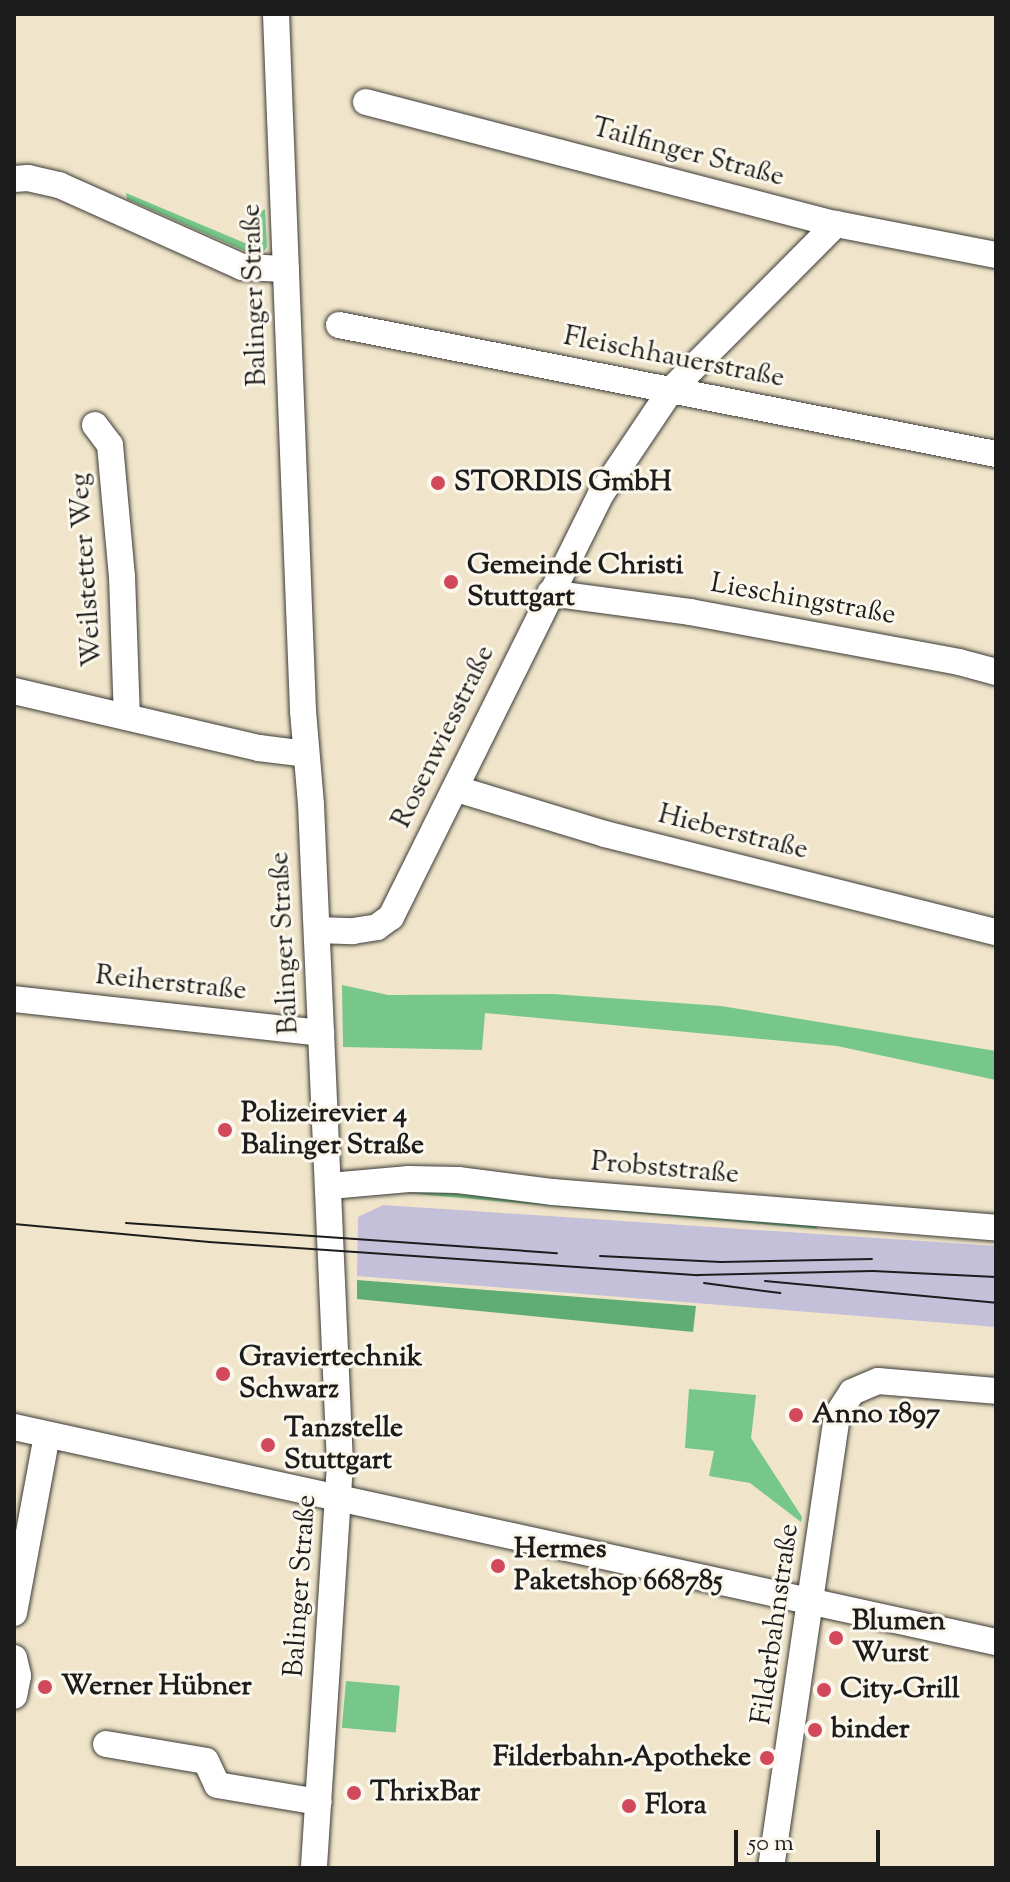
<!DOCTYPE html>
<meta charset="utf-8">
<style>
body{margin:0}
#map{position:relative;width:1010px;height:1882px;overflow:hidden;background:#f0e5ca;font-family:"Sorts Mill Goudy",serif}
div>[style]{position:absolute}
.industrial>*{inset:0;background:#c5c0da}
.green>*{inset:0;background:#76c789;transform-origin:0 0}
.forest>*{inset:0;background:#60ac75}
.roads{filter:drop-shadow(0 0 2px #3c3a36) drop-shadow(0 0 2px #3c3a36)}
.minor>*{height:26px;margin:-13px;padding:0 13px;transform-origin:13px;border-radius:13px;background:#fff}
.tram>*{height:2px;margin:-1px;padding:0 1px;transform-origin:1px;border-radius:1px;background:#1c1c1c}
.dots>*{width:22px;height:22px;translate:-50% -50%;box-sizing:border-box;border:4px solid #fbf7ec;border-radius:50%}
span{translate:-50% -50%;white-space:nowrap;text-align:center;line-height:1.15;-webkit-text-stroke:6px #fbf7ec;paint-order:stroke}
.street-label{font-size:28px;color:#1c1c1c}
.poi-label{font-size:28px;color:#1c1c1c;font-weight:700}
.left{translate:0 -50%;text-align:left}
.right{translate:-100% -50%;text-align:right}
.frame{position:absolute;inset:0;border:16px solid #1c1c1c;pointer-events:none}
.scale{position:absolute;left:734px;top:1830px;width:146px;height:36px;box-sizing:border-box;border:4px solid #1c1c1c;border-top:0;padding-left:10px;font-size:24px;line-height:28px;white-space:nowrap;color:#1c1c1c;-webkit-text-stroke:6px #fbf7ec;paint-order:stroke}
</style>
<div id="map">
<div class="industrial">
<i style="clip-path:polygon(383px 1205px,996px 1246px,996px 1327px,357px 1276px,358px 1217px)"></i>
</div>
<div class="green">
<i style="clip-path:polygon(126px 193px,252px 246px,260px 237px,259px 213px,265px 209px,267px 247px,261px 255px,254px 255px,127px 199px)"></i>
<i style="clip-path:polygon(342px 985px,388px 995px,553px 994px,721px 1006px,996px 1051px,996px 1080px,837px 1046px,485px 1013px,482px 1050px,343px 1047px)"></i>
<i style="clip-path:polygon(432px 1192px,812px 1222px,818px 1229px,405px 1193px)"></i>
<i style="clip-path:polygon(689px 1389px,756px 1395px,751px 1438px,802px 1517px,801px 1522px,750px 1483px,709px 1476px,714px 1451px,685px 1448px)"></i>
<i style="left:346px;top:1681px;width:54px;height:47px;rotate:5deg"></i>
</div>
<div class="forest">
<i style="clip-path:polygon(357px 1280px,696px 1306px,693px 1332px,357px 1299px)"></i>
</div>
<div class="roads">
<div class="minor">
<i style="left:276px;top:14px;width:698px;rotate:87.78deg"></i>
<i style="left:303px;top:711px;width:94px;rotate:85.1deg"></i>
<i style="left:311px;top:805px;width:660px;rotate:87.48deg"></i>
<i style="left:340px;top:1464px;width:405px;rotate:93.7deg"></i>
<i style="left:366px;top:102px;width:486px;rotate:14.6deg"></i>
<i style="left:836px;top:224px;width:163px;rotate:11deg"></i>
<i style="left:14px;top:179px;width:14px;rotate:-4deg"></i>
<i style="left:28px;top:178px;width:32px;rotate:13deg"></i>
<i style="left:59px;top:185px;width:201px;rotate:24.1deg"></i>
<i style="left:242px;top:267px;width:44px;rotate:2.6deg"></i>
<i style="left:339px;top:325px;width:670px;rotate:11.11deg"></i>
<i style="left:95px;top:425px;width:25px;rotate:53deg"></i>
<i style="left:110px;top:445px;width:132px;rotate:84.8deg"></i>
<i style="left:122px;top:576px;width:141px;rotate:88deg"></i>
<i style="left:550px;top:593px;width:141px;rotate:7.7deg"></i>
<i style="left:690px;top:612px;width:274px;rotate:10.5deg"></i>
<i style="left:959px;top:662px;width:38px;rotate:15deg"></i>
<i style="left:14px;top:691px;width:252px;rotate:13.1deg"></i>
<i style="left:259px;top:748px;width:47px;rotate:7.3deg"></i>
<i style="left:457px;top:789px;width:155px;rotate:16.9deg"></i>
<i style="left:605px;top:834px;width:403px;rotate:14.1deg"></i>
<i style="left:317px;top:930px;width:36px;rotate:2deg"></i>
<i style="left:353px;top:931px;width:24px;rotate:-9deg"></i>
<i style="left:377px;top:927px;width:17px;rotate:-36deg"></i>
<i style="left:391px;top:917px;width:472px;rotate:-63.6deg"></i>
<i style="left:601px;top:494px;width:125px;rotate:-56.1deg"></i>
<i style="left:671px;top:390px;width:234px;rotate:-45.2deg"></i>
<i style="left:14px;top:999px;width:309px;rotate:6.3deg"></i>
<i style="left:330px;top:1186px;width:79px;rotate:-5.1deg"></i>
<i style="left:409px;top:1179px;width:49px;rotate:1.2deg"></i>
<i style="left:458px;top:1180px;width:96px;rotate:7.2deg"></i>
<i style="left:553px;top:1192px;width:444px;rotate:4.6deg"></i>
<i style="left:14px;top:1427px;width:1005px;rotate:12.35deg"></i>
<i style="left:14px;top:1613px;width:181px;rotate:-79.5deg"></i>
<i style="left:14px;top:1658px;width:18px;rotate:77deg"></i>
<i style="left:18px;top:1676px;width:20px;rotate:101deg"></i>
<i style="left:106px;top:1744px;width:101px;rotate:9.6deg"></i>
<i style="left:206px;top:1761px;width:26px;rotate:65deg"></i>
<i style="left:217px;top:1785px;width:103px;rotate:9.5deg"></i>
<i style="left:771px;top:1868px;width:458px;rotate:-81.7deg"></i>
<i style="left:837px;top:1415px;width:27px;rotate:-57deg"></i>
<i style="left:852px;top:1392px;width:28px;rotate:-23deg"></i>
<i style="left:878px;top:1381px;width:118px;rotate:4.8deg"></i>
</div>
</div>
<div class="tram">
<i style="left:126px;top:1223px;width:432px;rotate:4deg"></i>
<i style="left:14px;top:1224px;width:196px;rotate:5.3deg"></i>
<i style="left:209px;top:1242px;width:490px;rotate:3.9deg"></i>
<i style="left:698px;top:1275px;width:175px;rotate:-1.3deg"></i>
<i style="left:873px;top:1271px;width:123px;rotate:2.8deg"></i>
<i style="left:600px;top:1256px;width:121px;rotate:2.8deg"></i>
<i style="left:721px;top:1262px;width:151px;rotate:-1.1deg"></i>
<i style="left:765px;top:1281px;width:232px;rotate:5.4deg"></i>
<i style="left:704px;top:1283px;width:77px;rotate:7.5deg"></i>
</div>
<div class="dots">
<i style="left:438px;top:483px;background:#d1495b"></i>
<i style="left:451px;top:582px;background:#d1495b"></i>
<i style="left:225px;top:1130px;background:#d1495b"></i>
<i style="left:223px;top:1374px;background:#d1495b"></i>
<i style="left:796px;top:1415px;background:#d1495b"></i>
<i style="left:268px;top:1445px;background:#d1495b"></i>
<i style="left:498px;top:1566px;background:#d1495b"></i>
<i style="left:836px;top:1638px;background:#d1495b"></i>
<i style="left:45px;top:1687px;background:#d1495b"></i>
<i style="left:824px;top:1690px;background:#d1495b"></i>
<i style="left:815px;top:1730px;background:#d1495b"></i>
<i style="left:767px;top:1758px;background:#d1495b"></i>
<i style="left:354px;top:1793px;background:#d1495b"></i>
<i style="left:629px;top:1806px;background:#d1495b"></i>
</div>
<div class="street-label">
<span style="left:688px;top:153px;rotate:15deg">Tailfinger Straße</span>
<span style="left:255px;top:295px;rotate:-92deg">Balinger Straße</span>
<span style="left:674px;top:358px;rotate:11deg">Fleischhauerstraße</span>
<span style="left:87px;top:570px;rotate:-94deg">Weilstetter Weg</span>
<span style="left:803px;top:600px;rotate:10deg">Lieschingstraße</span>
<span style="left:444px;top:737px;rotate:-64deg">Rosenwiesstraße</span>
<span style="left:733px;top:833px;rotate:14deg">Hieberstraße</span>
<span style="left:285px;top:943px;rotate:-93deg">Balinger Straße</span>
<span style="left:171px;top:984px;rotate:6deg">Reiherstraße</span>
<span style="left:665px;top:1169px;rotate:5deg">Probststraße</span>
<span style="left:301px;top:1586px;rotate:-86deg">Balinger Straße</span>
<span style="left:776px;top:1624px;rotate:-82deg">Filderbahnstraße</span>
</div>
<div class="poi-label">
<span class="left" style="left:454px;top:483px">STORDIS GmbH</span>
<span class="left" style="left:467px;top:582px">Gemeinde Christi<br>Stuttgart</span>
<span class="left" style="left:241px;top:1130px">Polizeirevier 4<br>Balinger Straße</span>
<span class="left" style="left:239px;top:1374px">Graviertechnik<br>Schwarz</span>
<span class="left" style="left:812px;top:1415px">Anno 1897</span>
<span class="left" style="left:284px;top:1445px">Tanzstelle<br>Stuttgart</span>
<span class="left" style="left:514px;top:1566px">Hermes<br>Paketshop 668785</span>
<span class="left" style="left:852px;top:1638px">Blumen<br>Wurst</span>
<span class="left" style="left:61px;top:1687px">Werner Hübner</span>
<span class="left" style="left:840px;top:1690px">City-Grill</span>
<span class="left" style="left:831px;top:1730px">binder</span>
<span class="right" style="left:751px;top:1758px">Filderbahn-Apotheke</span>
<span class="left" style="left:370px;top:1793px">ThrixBar</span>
<span class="left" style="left:645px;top:1806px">Flora</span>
</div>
<div class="frame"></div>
<div class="scale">50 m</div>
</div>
